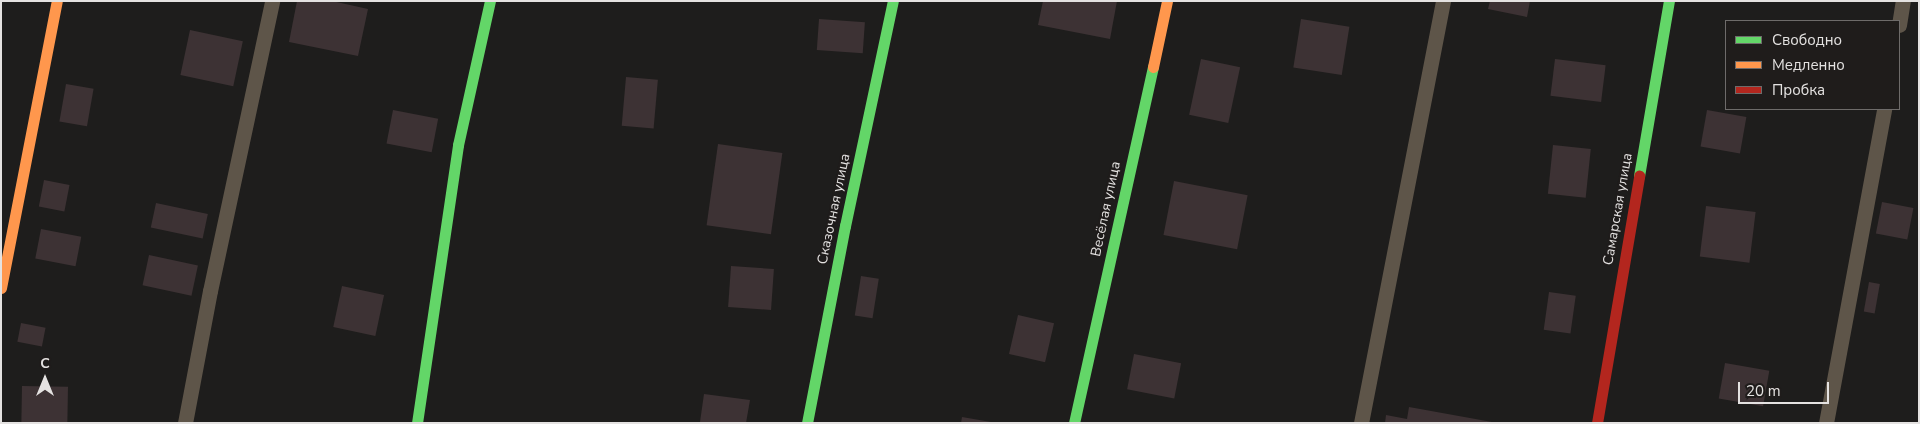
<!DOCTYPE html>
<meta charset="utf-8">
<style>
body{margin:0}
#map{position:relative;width:1920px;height:424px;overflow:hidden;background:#1e1d1c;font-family:"Nunito Sans",sans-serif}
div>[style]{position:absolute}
.building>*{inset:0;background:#3d3234;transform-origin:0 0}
.lane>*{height:15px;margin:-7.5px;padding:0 7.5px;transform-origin:7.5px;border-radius:7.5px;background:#5e5549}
.fast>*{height:11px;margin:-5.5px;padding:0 5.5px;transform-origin:5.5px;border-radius:5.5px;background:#63d668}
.slow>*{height:11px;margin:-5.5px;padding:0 5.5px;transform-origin:5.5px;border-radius:5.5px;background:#ff974d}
.jam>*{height:11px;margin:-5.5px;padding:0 5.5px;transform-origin:5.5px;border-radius:5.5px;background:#b3261e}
span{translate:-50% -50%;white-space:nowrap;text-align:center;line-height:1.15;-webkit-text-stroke:4px #1f1c1b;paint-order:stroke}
.street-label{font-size:14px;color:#e4e2e1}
.frame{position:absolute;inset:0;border:2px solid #e4e2e1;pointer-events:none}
.legend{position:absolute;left:1725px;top:20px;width:175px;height:90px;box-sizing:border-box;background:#1f1c1b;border:1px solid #6e6b6a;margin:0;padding:6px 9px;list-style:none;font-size:15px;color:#e4e2e1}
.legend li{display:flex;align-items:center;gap:10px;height:25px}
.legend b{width:25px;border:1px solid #6e6b6a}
.north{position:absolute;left:20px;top:354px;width:50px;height:50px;-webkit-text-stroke:4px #1f1c1b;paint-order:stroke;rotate:0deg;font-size:14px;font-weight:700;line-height:20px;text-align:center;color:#e4e2e1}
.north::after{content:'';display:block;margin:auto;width:18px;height:22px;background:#e4e2e1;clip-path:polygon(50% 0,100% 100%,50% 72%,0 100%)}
.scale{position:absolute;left:1738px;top:382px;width:91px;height:22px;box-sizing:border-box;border:2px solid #e4e2e1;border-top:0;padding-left:6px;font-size:15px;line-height:18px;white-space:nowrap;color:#e4e2e1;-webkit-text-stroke:4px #1f1c1b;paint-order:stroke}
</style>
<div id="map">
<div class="building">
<i style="clip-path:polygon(297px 1px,332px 1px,368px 9px,358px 56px,289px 42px)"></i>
<i style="clip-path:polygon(1043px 1px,1117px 1px,1110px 39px,1038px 25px)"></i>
<i style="clip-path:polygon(1490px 1px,1530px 1px,1527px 17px,1488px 9px)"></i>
<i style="left:819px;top:19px;width:46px;height:31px;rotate:4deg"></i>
<i style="left:1301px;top:19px;width:49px;height:49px;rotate:9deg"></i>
<i style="left:190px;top:30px;width:54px;height:46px;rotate:12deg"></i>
<i style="left:1201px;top:59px;width:40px;height:57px;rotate:12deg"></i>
<i style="left:1555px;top:59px;width:51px;height:37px;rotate:7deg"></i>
<i style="left:626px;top:77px;width:32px;height:49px;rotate:5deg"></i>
<i style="left:66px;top:84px;width:28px;height:38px;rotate:10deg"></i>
<i style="left:393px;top:110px;width:46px;height:34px;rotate:11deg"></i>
<i style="left:1707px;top:110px;width:40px;height:37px;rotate:10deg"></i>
<i style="left:718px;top:144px;width:65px;height:82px;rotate:8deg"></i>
<i style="left:1553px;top:145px;width:38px;height:49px;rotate:6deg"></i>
<i style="left:44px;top:180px;width:26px;height:27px;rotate:11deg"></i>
<i style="left:1174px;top:181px;width:75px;height:55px;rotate:11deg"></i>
<i style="left:1882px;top:202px;width:32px;height:32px;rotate:11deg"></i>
<i style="left:156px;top:203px;width:53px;height:25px;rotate:12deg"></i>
<i style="left:1706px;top:206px;width:50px;height:51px;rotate:7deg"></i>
<i style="left:41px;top:229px;width:41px;height:30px;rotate:11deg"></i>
<i style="left:149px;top:255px;width:50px;height:31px;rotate:12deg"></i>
<i style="left:731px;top:266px;width:43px;height:41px;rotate:4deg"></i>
<i style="left:861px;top:276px;width:18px;height:40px;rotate:9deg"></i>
<i style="left:1869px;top:282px;width:11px;height:30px;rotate:10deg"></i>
<i style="left:342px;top:286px;width:43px;height:42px;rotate:12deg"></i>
<i style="left:1549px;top:292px;width:27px;height:38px;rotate:8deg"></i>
<i style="left:1018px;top:315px;width:37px;height:40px;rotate:13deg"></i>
<i style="left:21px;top:323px;width:25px;height:19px;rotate:11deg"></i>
<i style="left:1134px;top:354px;width:48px;height:36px;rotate:11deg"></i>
<i style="left:1725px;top:363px;width:45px;height:36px;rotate:10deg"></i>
<i style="left:22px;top:386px;width:46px;height:37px;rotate:1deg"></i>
<i style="clip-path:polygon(704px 394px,750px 400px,746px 423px,700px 422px)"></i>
<i style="clip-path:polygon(1409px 407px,1492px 422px,1492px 423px,1385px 423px,1386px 415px,1407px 419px)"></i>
<i style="clip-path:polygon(962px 417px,991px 422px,991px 423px,961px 423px)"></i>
</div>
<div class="lane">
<i style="left:1899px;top:25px;width:24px;rotate:-81deg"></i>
<i style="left:185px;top:423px;width:134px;rotate:-79.3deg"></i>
<i style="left:210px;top:291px;width:297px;rotate:-77.9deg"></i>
<i style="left:1361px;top:423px;width:430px;rotate:-79deg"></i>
<i style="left:1826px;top:423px;width:319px;rotate:-79.5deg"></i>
</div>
<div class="fast">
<i style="left:1639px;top:176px;width:178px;rotate:-80.3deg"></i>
<i style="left:417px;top:423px;width:281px;rotate:-81.6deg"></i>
<i style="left:458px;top:145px;width:148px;rotate:-77.5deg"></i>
<i style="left:807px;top:423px;width:201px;rotate:-79.1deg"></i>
<i style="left:845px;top:226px;width:230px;rotate:-78deg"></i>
<i style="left:1074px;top:423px;width:365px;rotate:-77.5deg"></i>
</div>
<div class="slow">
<i style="left:1153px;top:67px;width:67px;rotate:-78deg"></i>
<i style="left:1px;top:288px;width:292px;rotate:-79deg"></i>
</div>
<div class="jam">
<i style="left:1597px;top:423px;width:251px;rotate:-80.3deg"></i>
</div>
<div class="street-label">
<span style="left:834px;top:209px;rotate:-78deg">Сказочная улица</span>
<span style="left:1106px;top:209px;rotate:-78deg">Весёлая улица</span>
<span style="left:1618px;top:209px;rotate:-80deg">Самарская улица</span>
</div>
<div class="frame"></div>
<ul class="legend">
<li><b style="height:6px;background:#63d668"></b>Свободно</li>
<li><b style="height:6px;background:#ff974d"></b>Медленно</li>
<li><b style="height:6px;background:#b3261e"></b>Пробка</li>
</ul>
<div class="north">С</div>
<div class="scale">20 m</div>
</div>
